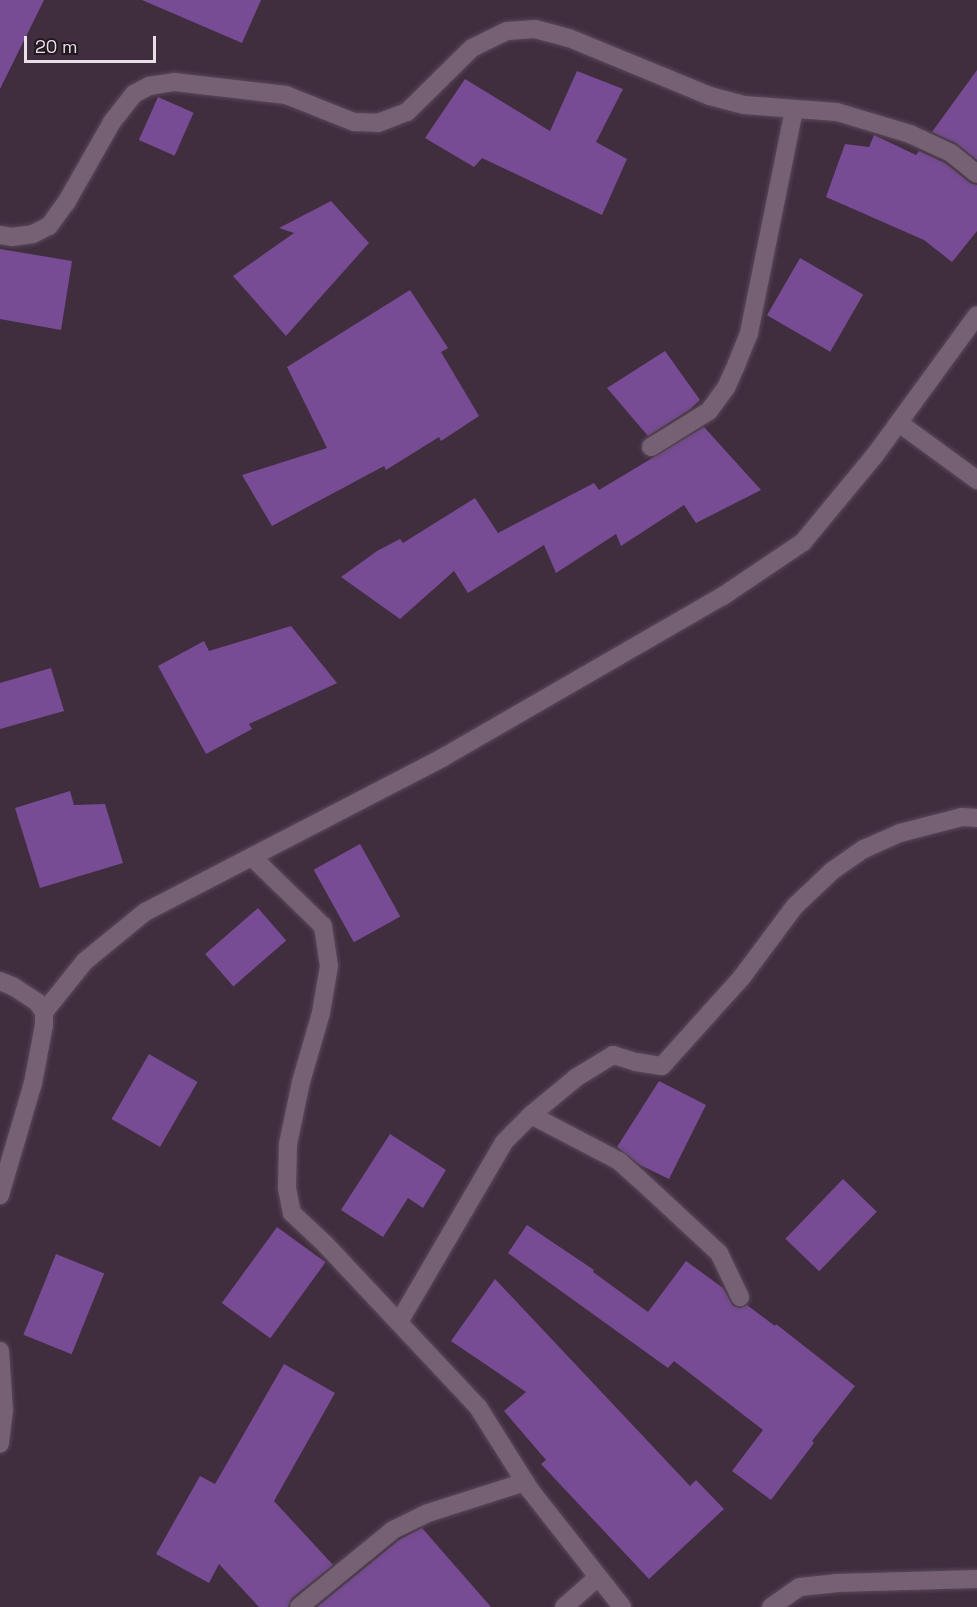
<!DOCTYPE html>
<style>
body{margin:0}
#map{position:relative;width:977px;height:1607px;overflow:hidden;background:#402d3e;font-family:"Space Grotesk",sans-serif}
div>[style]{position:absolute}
.building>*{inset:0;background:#774c94;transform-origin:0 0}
.roads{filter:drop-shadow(0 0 2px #594958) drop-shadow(0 0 2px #594958)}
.lane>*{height:18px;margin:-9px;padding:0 9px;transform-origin:9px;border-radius:9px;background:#756173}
.street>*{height:18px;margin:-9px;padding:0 9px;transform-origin:9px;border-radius:9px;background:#756173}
span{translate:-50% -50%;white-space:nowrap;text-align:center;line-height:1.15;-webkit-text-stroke:4.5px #211920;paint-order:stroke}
.scale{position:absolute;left:24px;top:36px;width:132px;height:27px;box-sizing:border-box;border:3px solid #ebdee9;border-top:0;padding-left:8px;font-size:18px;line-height:21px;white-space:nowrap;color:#ebdee9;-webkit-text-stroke:4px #211920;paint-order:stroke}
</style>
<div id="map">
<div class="building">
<i style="clip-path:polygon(0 0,44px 0,0 89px)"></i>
<i style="clip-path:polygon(142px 0,261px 0,242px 43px)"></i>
<i style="clip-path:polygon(977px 70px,977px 160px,956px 143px,932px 132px)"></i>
<i style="clip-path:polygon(577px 71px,623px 89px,596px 142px,627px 159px,602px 215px,482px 158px,474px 167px,425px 138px,465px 79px,550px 131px)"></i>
<i style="left:158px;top:97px;width:39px;height:47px;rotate:24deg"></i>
<i style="clip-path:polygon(874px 135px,916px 155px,919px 151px,945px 163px,970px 183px,977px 185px,977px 231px,952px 262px,924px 240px,826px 197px,845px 144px,869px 147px)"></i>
<i style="clip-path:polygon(331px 201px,369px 243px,286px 336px,233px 276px,294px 233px,279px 228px)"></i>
<i style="clip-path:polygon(0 249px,72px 261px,61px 330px,0 319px)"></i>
<i style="left:800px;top:258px;width:73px;height:66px;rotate:30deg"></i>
<i style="clip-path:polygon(410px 290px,448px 348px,441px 352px,479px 416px,441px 441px,439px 437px,386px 470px,384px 466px,272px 526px,242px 475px,327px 448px,287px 367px)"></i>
<i style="clip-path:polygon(665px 351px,700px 400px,689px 410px,648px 436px,607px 388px)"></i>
<i style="clip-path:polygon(704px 427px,761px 490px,696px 523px,684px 505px,621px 546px,616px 534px,556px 573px,544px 545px,468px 593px,454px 571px,400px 619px,341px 577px,377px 551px,400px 539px,403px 543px,475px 498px,498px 533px,594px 483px,599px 490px)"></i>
<i style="clip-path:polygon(291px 626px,337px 683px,249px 724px,252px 729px,206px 754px,158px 666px,204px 641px,209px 651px)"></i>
<i style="clip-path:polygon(51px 668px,64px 711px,0 729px,0 683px)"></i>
<i style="clip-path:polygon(70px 791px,74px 805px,105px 804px,123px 863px,40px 888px,15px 808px)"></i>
<i style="left:360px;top:844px;width:83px;height:53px;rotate:61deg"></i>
<i style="left:258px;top:908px;width:43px;height:70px;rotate:49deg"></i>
<i style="left:149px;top:1054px;width:56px;height:75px;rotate:30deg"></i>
<i style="clip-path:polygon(659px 1081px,706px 1105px,669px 1179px,640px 1165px,617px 1147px)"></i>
<i style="clip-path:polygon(390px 1134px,446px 1170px,423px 1208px,408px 1198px,383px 1237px,341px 1210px)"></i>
<i style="left:843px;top:1179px;width:47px;height:83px;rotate:44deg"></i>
<i style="clip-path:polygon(527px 1225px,594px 1270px,593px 1272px,648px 1312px,686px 1261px,723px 1288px,733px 1306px,740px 1308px,747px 1305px,775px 1326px,776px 1324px,855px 1386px,812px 1441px,814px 1443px,771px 1500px,732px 1471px,763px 1430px,674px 1361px,668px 1368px,508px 1253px)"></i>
<i style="left:277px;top:1227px;width:60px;height:94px;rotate:36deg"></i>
<i style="left:56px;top:1254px;width:52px;height:87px;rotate:22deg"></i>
<i style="clip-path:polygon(495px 1279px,690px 1486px,696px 1480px,724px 1509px,649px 1579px,541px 1464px,546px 1460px,504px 1411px,526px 1392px,451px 1341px)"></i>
<i style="clip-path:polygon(284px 1364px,335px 1393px,274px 1501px,333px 1565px,292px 1598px,288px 1607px,259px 1607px,219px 1564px,209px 1583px,156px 1554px,200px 1476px,215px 1484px)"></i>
<i style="clip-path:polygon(422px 1528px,491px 1607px,317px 1607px,399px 1540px)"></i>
</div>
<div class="roads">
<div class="lane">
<i style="left:564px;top:1607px;width:45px;rotate:-41.4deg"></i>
</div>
<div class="street">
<i style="left:0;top:235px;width:12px;rotate:9deg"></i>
<i style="left:12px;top:237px;width:21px;rotate:-8deg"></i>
<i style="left:33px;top:234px;width:18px;rotate:-27deg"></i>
<i style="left:49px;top:226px;width:29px;rotate:-54deg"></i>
<i style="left:66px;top:203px;width:93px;rotate:-60.4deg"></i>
<i style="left:112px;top:122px;width:36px;rotate:-52deg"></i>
<i style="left:134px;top:94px;width:17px;rotate:-28deg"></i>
<i style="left:149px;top:86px;width:25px;rotate:-9deg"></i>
<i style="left:174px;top:82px;width:113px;rotate:6.6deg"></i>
<i style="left:286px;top:95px;width:73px;rotate:21.7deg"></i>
<i style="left:354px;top:122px;width:24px;rotate:2deg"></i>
<i style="left:378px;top:123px;width:31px;rotate:-21deg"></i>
<i style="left:407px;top:112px;width:91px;rotate:-44.6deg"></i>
<i style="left:472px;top:48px;width:39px;rotate:-26deg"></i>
<i style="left:507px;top:31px;width:28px;rotate:-4deg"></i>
<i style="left:535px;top:29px;width:35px;rotate:15deg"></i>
<i style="left:569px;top:38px;width:152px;rotate:22.4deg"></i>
<i style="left:710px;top:96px;width:35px;rotate:15deg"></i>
<i style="left:744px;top:105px;width:93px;rotate:4.3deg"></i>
<i style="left:837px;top:112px;width:76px;rotate:16.8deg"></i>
<i style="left:910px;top:134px;width:45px;rotate:24.9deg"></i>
<i style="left:951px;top:153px;width:33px;rotate:39deg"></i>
<i style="left:899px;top:423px;width:97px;rotate:36.2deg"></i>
<i style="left:651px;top:447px;width:68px;rotate:-31.8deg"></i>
<i style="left:709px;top:411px;width:29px;rotate:-54deg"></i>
<i style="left:726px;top:388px;width:27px;rotate:-66deg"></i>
<i style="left:737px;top:363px;width:32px;rotate:-68deg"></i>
<i style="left:749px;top:333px;width:227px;rotate:-78.6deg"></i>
<i style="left:252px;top:857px;width:99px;rotate:44.2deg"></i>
<i style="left:323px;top:926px;width:40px;rotate:81.5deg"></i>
<i style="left:329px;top:966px;width:48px;rotate:99.7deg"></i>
<i style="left:321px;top:1013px;width:72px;rotate:106.2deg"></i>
<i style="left:301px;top:1082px;width:63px;rotate:101.8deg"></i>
<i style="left:288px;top:1144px;width:44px;rotate:91.3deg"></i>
<i style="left:287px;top:1188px;width:25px;rotate:79deg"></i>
<i style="left:292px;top:1213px;width:45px;rotate:43.2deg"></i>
<i style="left:325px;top:1244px;width:224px;rotate:46.8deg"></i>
<i style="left:478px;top:1407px;width:98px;rotate:57.9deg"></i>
<i style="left:530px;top:1490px;width:149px;rotate:51.8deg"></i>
<i style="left:0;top:981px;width:15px;rotate:23deg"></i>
<i style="left:14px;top:987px;width:27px;rotate:33deg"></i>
<i style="left:37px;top:1002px;width:12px;rotate:55deg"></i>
<i style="left:44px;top:1012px;width:13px;rotate:90deg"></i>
<i style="left:44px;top:1025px;width:59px;rotate:100.7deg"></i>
<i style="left:33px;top:1083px;width:117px;rotate:106.4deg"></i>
<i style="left:44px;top:1012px;width:65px;rotate:-51.2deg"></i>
<i style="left:85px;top:961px;width:77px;rotate:-39.2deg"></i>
<i style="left:145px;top:912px;width:335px;rotate:-27.4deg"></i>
<i style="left:442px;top:758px;width:324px;rotate:-30deg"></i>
<i style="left:723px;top:596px;width:97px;rotate:-34deg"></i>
<i style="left:803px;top:542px;width:113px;rotate:-50.4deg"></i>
<i style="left:875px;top:455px;width:173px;rotate:-53.9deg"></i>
<i style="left:531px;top:1115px;width:99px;rotate:27.6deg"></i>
<i style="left:619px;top:1161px;width:25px;rotate:42deg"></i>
<i style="left:638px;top:1178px;width:110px;rotate:42.8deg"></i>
<i style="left:719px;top:1253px;width:49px;rotate:64.5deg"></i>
<i style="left:399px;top:1322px;width:208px;rotate:-59.7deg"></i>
<i style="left:504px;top:1142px;width:38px;rotate:-45deg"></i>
<i style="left:531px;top:1115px;width:60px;rotate:-39.6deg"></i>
<i style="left:577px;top:1077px;width:42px;rotate:-31.4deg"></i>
<i style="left:613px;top:1055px;width:24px;rotate:17deg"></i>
<i style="left:636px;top:1062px;width:26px;rotate:9deg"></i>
<i style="left:662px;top:1066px;width:120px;rotate:-48deg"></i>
<i style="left:742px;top:977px;width:89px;rotate:-53.3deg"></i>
<i style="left:795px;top:906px;width:51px;rotate:-43.4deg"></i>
<i style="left:832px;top:871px;width:39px;rotate:-35deg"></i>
<i style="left:864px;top:849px;width:39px;rotate:-24deg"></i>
<i style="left:900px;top:833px;width:64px;rotate:-14.5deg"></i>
<i style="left:962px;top:817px;width:15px;rotate:4deg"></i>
<i style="left:0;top:1351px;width:59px;rotate:86.1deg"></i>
<i style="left:4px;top:1410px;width:34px;rotate:97deg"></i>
<i style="left:299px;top:1607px;width:122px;rotate:-39.3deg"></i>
<i style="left:393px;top:1530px;width:39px;rotate:-26deg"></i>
<i style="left:428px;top:1513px;width:102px;rotate:-17.7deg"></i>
<i style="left:771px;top:1607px;width:35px;rotate:-35deg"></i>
<i style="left:800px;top:1587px;width:36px;rotate:-6deg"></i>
<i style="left:836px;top:1583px;width:141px;rotate:-1.6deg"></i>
</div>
</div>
<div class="scale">20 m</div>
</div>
